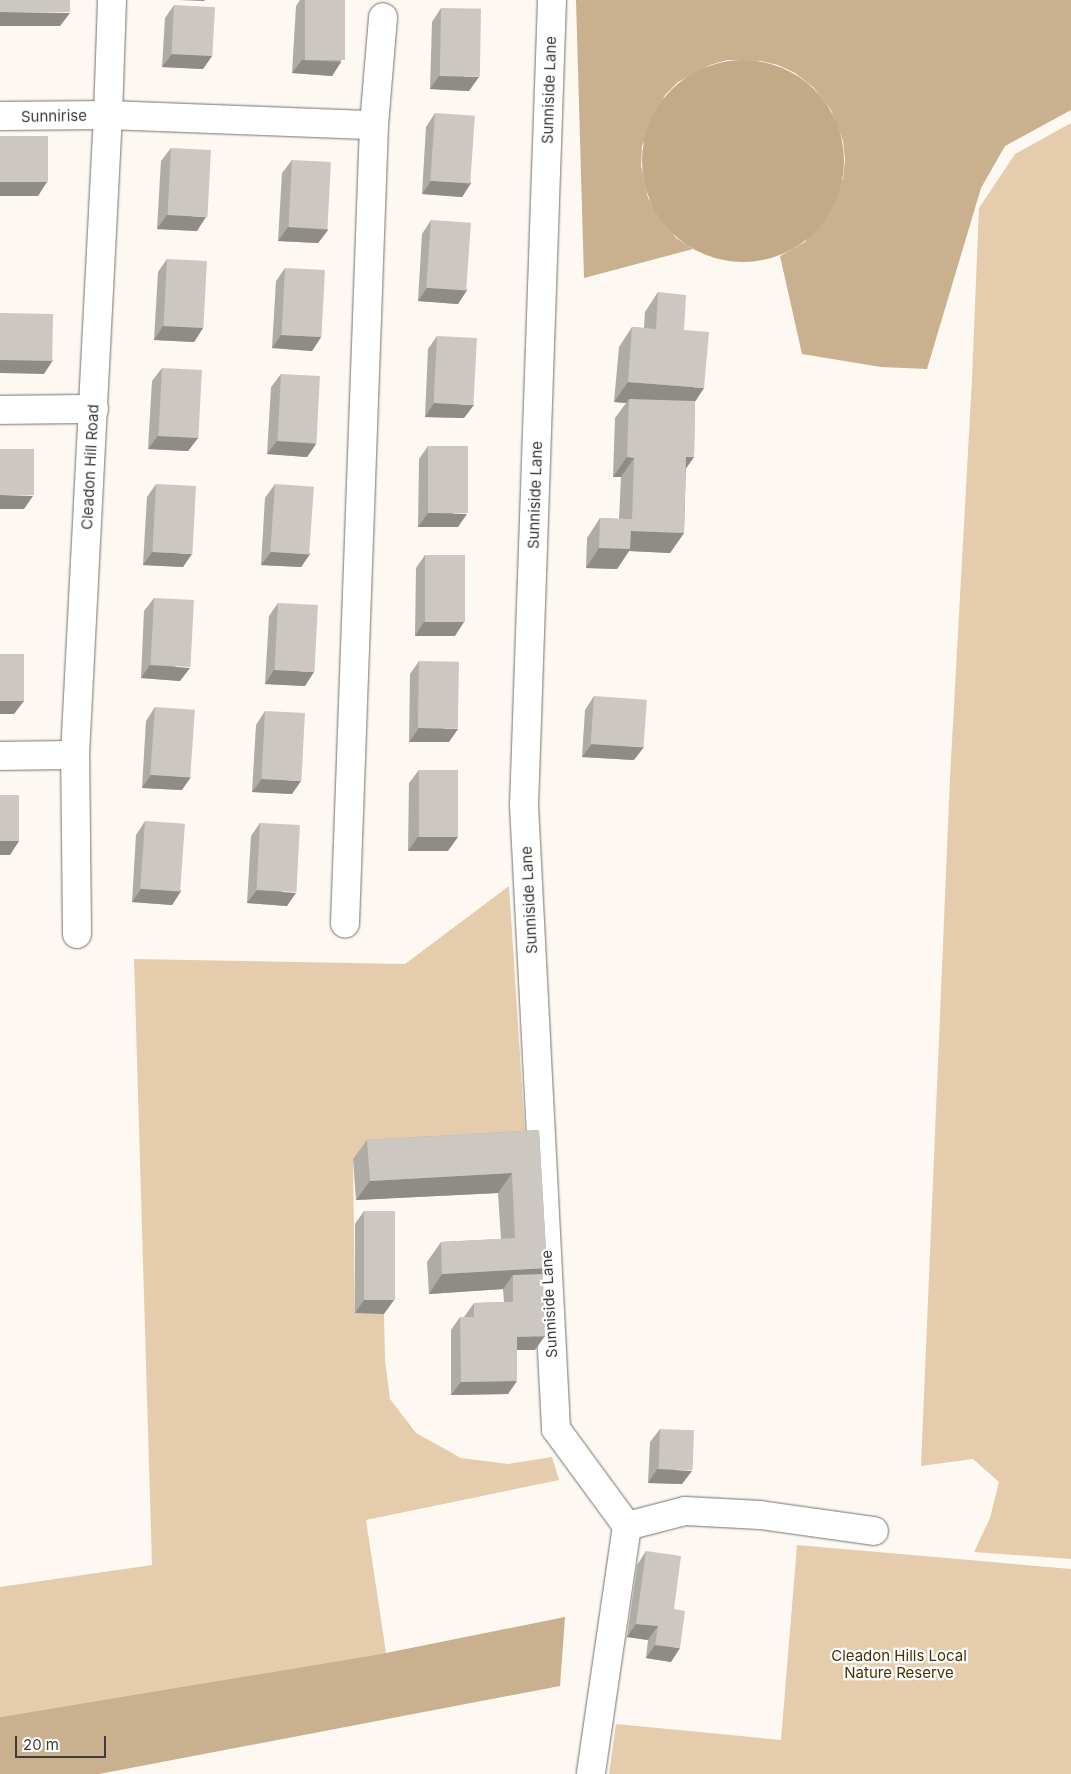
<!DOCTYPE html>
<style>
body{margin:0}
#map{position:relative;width:1071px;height:1774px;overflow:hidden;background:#fdf8f1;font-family:Inter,sans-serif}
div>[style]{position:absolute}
.green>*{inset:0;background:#e4ccac}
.forest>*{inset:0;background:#c9b08e}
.water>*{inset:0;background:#c2a987}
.round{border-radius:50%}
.roads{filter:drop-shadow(0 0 1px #76716c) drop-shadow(0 0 1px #76716c)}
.minor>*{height:28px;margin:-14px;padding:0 14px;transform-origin:14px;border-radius:14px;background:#fff}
.wall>*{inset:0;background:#afaba5}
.shaded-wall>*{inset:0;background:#8f8b86}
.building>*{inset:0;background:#ccc7c0;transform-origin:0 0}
span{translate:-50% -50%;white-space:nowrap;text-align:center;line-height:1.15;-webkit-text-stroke:4.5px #fff;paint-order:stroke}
.street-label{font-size:15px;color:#3e3c39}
.park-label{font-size:15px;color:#493003}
.scale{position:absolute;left:15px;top:1736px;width:91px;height:22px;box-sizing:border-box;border:2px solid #3e3c39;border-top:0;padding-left:6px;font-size:15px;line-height:18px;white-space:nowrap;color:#3e3c39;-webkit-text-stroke:4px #fff;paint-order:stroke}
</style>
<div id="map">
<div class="green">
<i style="clip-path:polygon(1071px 123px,1071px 1559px,974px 1552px,990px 1518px,999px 1482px,973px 1459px,921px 1466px,950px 778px,972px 379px,979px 208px,1015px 154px)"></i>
<i style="clip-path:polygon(509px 886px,526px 1150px,353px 1159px,355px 1313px,384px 1314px,385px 1360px,390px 1399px,416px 1433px,461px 1458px,508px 1464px,552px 1457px,559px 1480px,366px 1520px,386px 1653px,0 1717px,0 1587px,152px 1565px,134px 959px,405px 964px)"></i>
<i style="clip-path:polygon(797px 1545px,1071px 1569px,1071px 1774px,609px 1774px,616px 1724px,781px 1740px)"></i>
</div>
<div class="forest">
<i style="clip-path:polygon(576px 0,1071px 0,1071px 110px,1005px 146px,981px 188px,927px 369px,881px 367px,802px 354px,780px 256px,805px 242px,843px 179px,845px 160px,843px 141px,831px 110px,814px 88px,795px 73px,778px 65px,761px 61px,727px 60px,710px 65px,678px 82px,665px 95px,642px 146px,641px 166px,648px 198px,676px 238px,693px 249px,584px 278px)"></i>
<i style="clip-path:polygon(565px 1617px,560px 1686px,99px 1774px,0 1774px,0 1717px,386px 1653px)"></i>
</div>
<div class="water">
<i class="round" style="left:642px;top:60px;width:202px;height:202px"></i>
</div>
<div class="roads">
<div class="minor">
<i style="left:552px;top:0;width:805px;rotate:91.99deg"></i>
<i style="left:524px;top:805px;width:625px;rotate:87.06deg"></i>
<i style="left:556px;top:1429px;width:120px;rotate:53.8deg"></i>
<i style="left:627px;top:1526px;width:251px;rotate:98.3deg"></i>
<i style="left:0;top:116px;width:108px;rotate:-0.5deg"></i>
<i style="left:108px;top:115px;width:266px;rotate:2.2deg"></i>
<i style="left:374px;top:125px;width:799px;rotate:92.08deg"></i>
<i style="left:374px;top:125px;width:108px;rotate:-85.2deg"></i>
<i style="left:0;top:410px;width:94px;rotate:-0.6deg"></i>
<i style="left:0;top:756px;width:75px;rotate:-0.8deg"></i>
<i style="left:77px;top:934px;width:179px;rotate:-90.6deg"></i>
<i style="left:75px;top:755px;width:641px;rotate:-87.05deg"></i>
<i style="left:108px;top:115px;width:115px;rotate:-88deg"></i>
<i style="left:627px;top:1526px;width:60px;rotate:-14.5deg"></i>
<i style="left:685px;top:1511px;width:75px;rotate:3.1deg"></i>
<i style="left:760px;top:1515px;width:115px;rotate:8deg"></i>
</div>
</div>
<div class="wall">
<i style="clip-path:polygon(300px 0,345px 0,341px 62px,332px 76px,292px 73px,296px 6px)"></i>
<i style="clip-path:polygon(174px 5px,212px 56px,203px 69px,162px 67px,165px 18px)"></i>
<i style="clip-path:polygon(441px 8px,469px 91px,430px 89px,432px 22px)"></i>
<i style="clip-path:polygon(435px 113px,471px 183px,462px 197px,422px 194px,426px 127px)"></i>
<i style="clip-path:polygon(171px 148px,197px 231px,157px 229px,161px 161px)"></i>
<i style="clip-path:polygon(292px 160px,328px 230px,318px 243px,278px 241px,282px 173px)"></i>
<i style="clip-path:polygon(431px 220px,467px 290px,458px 304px,418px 301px,422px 234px)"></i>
<i style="clip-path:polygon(167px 259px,203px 328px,194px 342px,154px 340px,158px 272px)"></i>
<i style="clip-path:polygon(285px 268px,321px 337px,312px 351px,272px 348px,276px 281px)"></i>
<i style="clip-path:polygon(658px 292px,684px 330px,695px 401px,694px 457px,686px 468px,684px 533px,670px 553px,629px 551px,617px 569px,586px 568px,587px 538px,600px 518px,619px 519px,621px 477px,613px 477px,615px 418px,626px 403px,614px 402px,619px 347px,632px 327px,644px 328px,645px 312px)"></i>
<i style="clip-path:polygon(437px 336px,464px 418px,425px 417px,428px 349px)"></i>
<i style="clip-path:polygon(162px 368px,198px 438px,188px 451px,148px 449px,152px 381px)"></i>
<i style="clip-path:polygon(281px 374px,316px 444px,307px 457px,267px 454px,271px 387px)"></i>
<i style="clip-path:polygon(428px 446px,458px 527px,418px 527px,419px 459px)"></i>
<i style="clip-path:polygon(156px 484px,183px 567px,143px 565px,147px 497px)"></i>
<i style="clip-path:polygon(275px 484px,310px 554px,301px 567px,261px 565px,265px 498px)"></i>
<i style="clip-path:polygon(425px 555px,455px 636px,415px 636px,416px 568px)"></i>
<i style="clip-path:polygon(154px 598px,180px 681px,141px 678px,144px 611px)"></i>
<i style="clip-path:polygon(278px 603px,305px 686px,265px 684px,269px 616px)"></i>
<i style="clip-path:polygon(419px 661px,449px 742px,409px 742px,410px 674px)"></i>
<i style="clip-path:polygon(594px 696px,634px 760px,582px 757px,585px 710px)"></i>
<i style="clip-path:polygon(155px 707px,182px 790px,142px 788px,146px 721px)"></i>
<i style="clip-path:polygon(265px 711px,292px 794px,252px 792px,256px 725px)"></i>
<i style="clip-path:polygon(419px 770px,448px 851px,408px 851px,409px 783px)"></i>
<i style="clip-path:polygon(145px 821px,181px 891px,172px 905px,132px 902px,136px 835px)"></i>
<i style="clip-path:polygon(260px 823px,287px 906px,247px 903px,251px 836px)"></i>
<i style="clip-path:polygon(539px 1130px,547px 1268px,543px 1274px,535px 1350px,517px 1350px,508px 1394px,451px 1395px,451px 1330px,460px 1317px,464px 1317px,474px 1303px,504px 1302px,503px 1289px,429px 1294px,427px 1262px,441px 1242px,501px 1239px,498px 1193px,356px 1200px,353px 1159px,367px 1140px)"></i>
<i style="clip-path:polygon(364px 1211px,384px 1314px,355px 1313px,355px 1224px)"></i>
<i style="clip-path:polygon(660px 1429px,682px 1484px,648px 1483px,650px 1442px)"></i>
<i style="clip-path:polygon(646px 1551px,674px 1609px,671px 1662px,646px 1658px,648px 1640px,627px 1637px,637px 1565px)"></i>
</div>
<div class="shaded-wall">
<i style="clip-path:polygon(179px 0,205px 0,204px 1px)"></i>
<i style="clip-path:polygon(0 12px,70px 13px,60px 26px,0 26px)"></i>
<i style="clip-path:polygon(172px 54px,212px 56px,203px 69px,162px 67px)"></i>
<i style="clip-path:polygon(302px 60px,341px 62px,332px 76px,292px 73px)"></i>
<i style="clip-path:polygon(439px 76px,479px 77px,469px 91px,430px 89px)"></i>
<i style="clip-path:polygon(431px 181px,471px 183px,462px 197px,422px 194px)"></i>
<i style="clip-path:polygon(0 182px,47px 182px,38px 196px,0 196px)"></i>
<i style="clip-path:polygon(167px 215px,206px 217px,197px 231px,157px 229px)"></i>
<i style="clip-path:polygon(288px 227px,328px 230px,318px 243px,278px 241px)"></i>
<i style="clip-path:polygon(427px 288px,467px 290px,458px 304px,418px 301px)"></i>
<i style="clip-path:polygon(163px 326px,203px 328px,194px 342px,154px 340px)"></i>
<i style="clip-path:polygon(281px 335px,321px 337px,312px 351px,272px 348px)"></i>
<i style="clip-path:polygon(0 360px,53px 360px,44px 374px,0 373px)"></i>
<i style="clip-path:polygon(628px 382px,704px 388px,691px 408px,629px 399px,626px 403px,614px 402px)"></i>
<i style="clip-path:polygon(434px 403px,474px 405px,464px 418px,425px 417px)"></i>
<i style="clip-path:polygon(158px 436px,198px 438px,188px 451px,148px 449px)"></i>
<i style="clip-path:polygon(277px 441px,316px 444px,307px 457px,267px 454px)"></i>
<i style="clip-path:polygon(627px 457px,634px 458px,621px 477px,613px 477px)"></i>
<i style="clip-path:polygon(686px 457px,694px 457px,680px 477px)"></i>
<i style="clip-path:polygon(0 495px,33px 496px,24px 509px,0 509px)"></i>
<i style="clip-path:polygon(428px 513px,467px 514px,458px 527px,418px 527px)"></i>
<i style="clip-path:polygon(631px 531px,684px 533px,670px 553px,629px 551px,617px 569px,586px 568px,599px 548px)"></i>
<i style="clip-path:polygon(152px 552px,192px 554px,183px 567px,143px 565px)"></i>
<i style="clip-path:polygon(271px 552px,310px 554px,301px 567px,261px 565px)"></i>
<i style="clip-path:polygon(424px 622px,464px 622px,455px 636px,415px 636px)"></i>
<i style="clip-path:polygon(150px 665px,190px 668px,180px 681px,141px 678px)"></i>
<i style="clip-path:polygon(274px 670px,314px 672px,305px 686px,265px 684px)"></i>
<i style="clip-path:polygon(0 701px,24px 701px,14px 714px,0 714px)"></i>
<i style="clip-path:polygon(419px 728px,458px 729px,449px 742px,409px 742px)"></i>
<i style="clip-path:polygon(592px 744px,644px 747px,634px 760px,582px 757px)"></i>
<i style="clip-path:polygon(151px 775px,191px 777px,182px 790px,142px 788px)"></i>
<i style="clip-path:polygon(262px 779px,301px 781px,292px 794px,252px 792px)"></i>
<i style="clip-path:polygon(418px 837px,458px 837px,448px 851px,408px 851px)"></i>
<i style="clip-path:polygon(0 841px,19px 841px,10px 855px,0 855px)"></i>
<i style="clip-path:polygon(141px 889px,181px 891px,172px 905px,132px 902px)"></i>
<i style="clip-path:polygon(257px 890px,296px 893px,287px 906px,247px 903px)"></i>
<i style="clip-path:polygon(512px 1173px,498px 1193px,356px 1200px,370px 1181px)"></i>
<i style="clip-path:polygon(547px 1268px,533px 1287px,513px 1275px,503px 1289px,429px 1294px,442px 1274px)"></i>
<i style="clip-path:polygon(364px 1300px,394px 1300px,384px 1314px,355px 1313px)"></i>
<i style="clip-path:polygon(545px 1336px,535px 1350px,507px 1350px,517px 1337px)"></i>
<i style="clip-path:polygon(517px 1381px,508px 1394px,451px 1395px,461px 1382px)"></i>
<i style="clip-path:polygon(657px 1469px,692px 1471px,682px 1484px,648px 1483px)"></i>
<i style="clip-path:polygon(636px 1624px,658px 1626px,648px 1640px,627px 1637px)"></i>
<i style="clip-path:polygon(655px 1645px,680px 1648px,671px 1662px,646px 1658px)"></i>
</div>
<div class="building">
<i style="left:0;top:0;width:70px;height:12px"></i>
<i style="left:305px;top:0;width:40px;height:60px"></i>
<i style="left:174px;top:5px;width:41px;height:49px;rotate:3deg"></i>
<i style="left:441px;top:8px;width:40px;height:68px;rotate:1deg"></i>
<i style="left:435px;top:113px;width:40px;height:68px;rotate:4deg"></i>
<i style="left:0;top:136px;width:48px;height:46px"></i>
<i style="left:171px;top:148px;width:40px;height:67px;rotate:3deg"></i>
<i style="left:292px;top:160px;width:39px;height:67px;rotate:3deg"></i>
<i style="left:431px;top:220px;width:40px;height:68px;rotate:4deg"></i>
<i style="left:167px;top:259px;width:40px;height:67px;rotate:3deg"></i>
<i style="left:285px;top:268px;width:40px;height:67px;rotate:3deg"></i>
<i style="clip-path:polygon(658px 292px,686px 295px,684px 330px,709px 332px,704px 388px,628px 382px,632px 327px,656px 329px)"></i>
<i style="left:0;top:313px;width:53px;height:47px;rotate:1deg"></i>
<i style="left:437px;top:336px;width:40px;height:67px;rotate:3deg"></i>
<i style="left:162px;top:368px;width:40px;height:68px;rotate:3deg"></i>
<i style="left:281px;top:374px;width:39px;height:67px;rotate:3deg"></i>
<i style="clip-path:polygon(629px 399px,695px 401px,694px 457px,686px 457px,684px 533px,631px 531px,630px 549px,599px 548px,600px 518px,632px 519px,634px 458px,627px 457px)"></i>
<i style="left:428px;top:446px;width:40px;height:67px"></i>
<i style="left:0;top:449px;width:34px;height:46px"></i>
<i style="left:156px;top:484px;width:40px;height:68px;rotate:3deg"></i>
<i style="left:275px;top:484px;width:39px;height:68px;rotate:4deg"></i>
<i style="left:425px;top:555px;width:40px;height:67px"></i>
<i style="left:154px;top:598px;width:40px;height:67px;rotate:3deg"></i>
<i style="left:278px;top:603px;width:40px;height:67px;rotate:3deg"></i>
<i style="left:0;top:654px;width:24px;height:47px"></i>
<i style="left:419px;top:661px;width:40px;height:67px;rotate:1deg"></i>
<i style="left:594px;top:696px;width:53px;height:48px;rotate:4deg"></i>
<i style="left:155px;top:707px;width:40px;height:68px;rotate:4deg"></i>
<i style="left:265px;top:711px;width:40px;height:68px;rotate:3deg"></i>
<i style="left:419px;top:770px;width:39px;height:67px"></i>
<i style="left:0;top:795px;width:19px;height:46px"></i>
<i style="left:145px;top:821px;width:40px;height:68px;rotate:4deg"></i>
<i style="left:260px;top:823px;width:40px;height:67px;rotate:3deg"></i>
<i style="clip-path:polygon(539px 1130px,547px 1268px,442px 1274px,441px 1242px,515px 1238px,512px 1173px,370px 1181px,367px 1140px)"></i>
<i style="left:364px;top:1211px;width:31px;height:89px"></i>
<i style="clip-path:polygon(543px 1274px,545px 1336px,517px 1337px,517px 1381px,461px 1382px,460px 1317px,474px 1317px,474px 1303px,513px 1302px,513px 1275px)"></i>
<i style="left:660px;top:1429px;width:34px;height:40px;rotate:2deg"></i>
<i style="clip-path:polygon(646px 1551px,681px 1556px,674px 1609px,685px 1611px,680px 1648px,655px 1645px,658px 1626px,636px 1624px)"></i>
</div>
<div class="street-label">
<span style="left:549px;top:90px;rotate:-88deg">Sunniside Lane</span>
<span style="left:54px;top:116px;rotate:-1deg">Sunnirise</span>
<span style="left:90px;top:467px;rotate:-87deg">Cleadon Hill Road</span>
<span style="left:535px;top:495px;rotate:-88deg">Sunniside Lane</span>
<span style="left:529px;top:900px;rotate:-93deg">Sunniside Lane</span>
<span style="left:549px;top:1304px;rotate:-93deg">Sunniside Lane</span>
</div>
<div class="park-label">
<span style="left:899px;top:1664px">Cleadon Hills Local<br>Nature Reserve</span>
</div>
<div class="scale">20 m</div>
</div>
